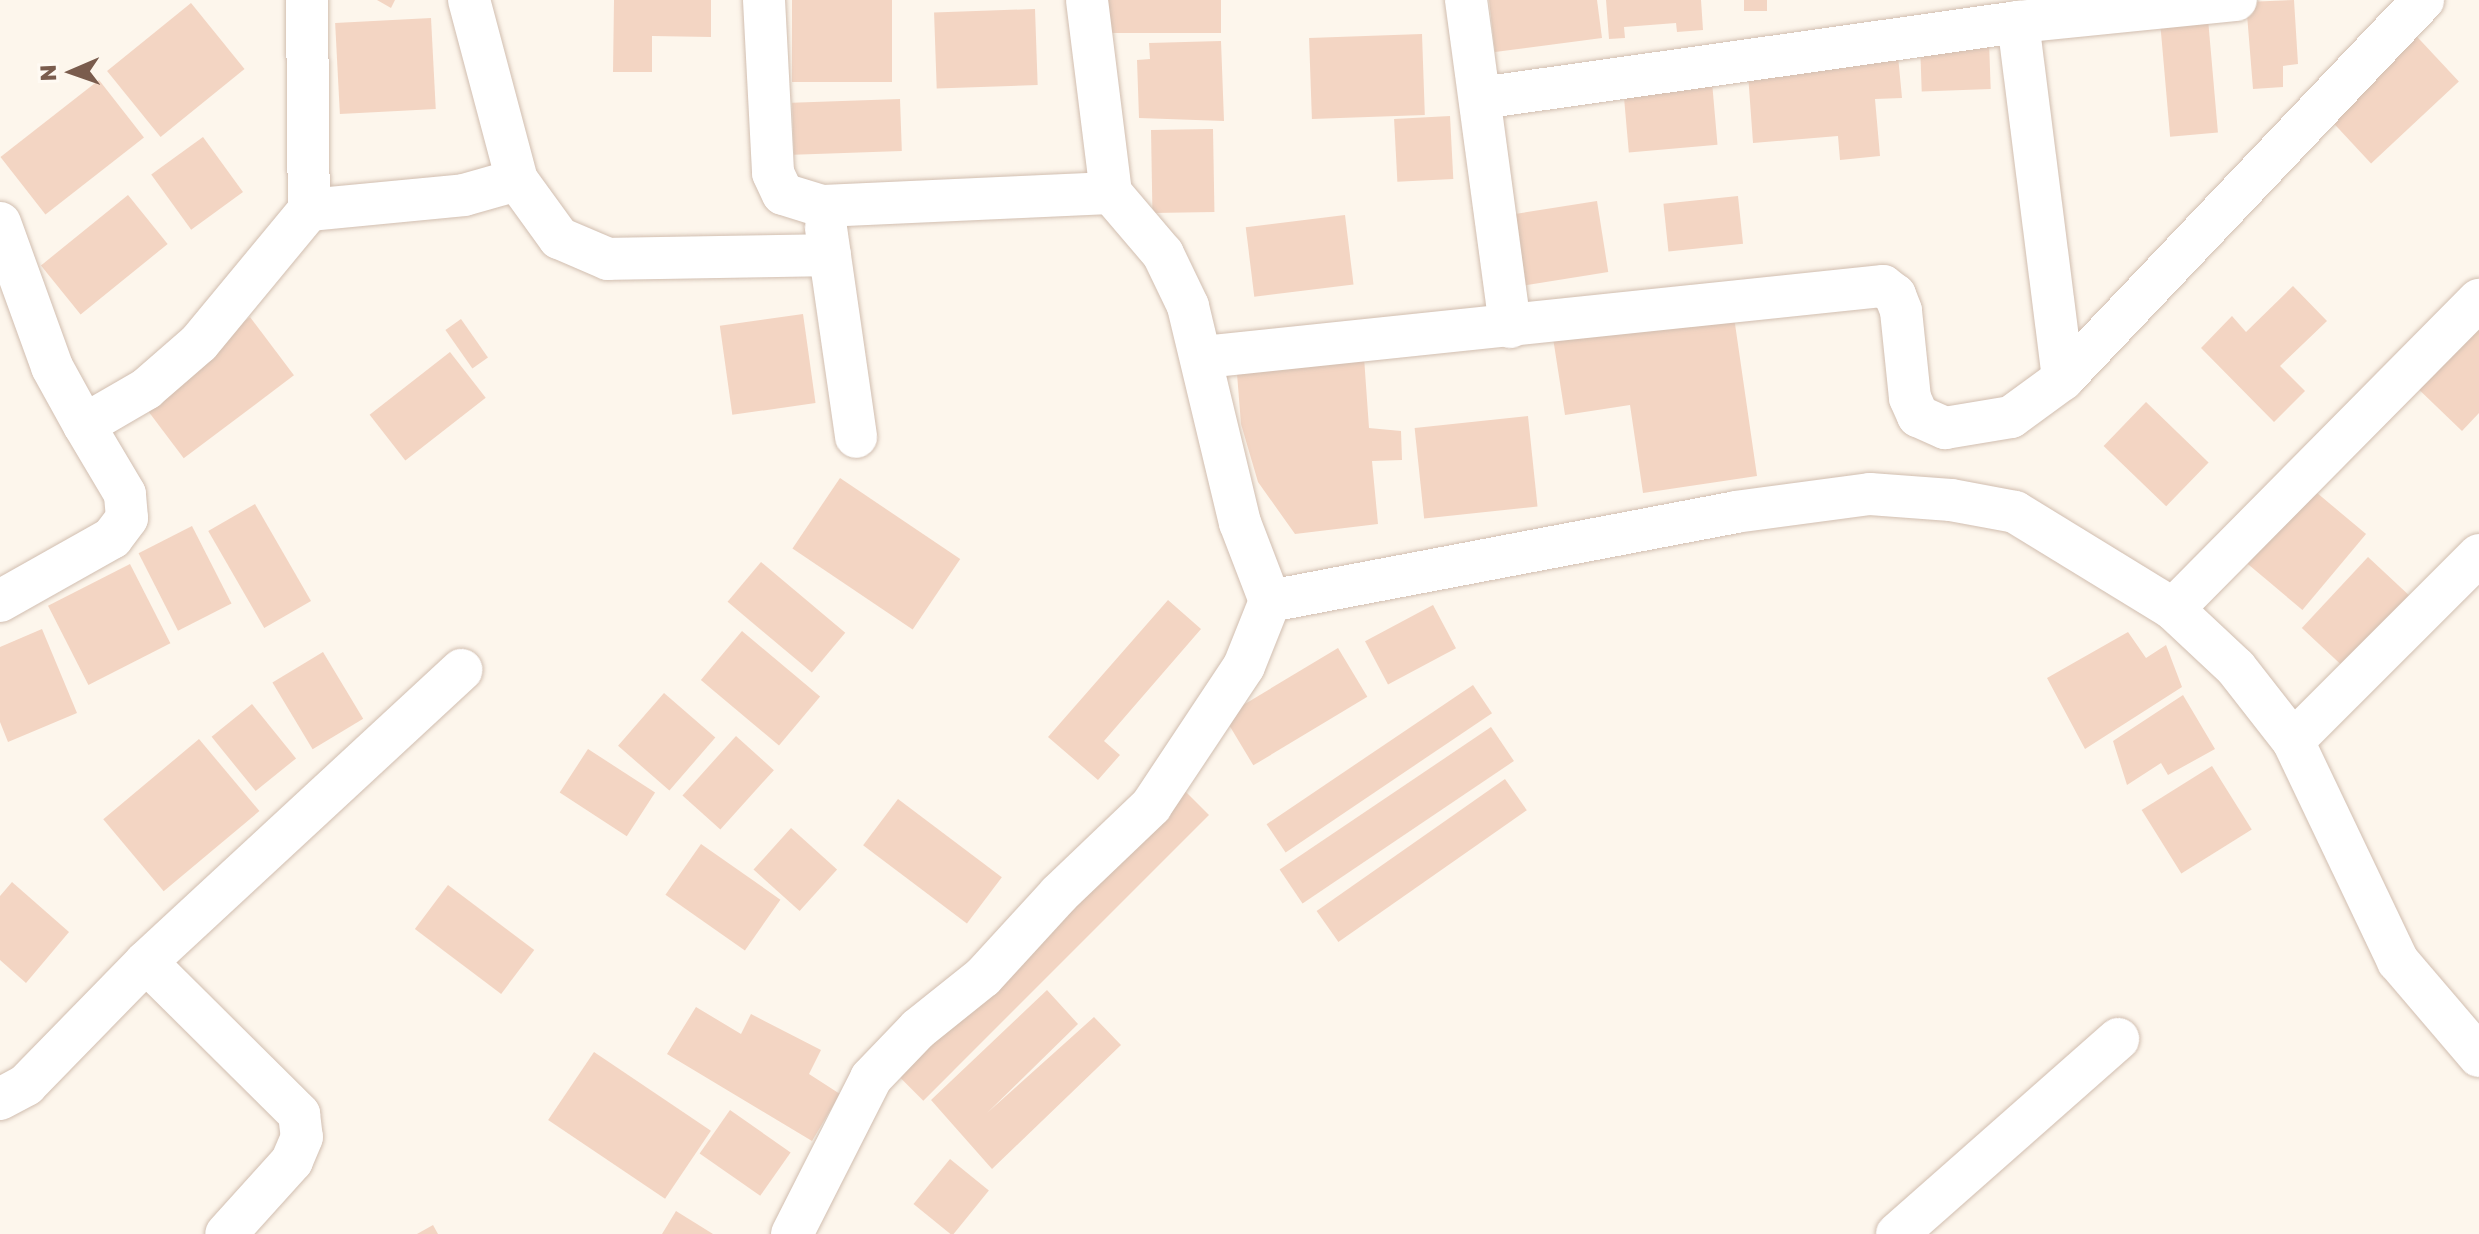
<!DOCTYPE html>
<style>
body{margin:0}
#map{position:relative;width:2479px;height:1234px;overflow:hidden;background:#fdf6ec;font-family:"Golos Text",sans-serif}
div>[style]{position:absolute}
.building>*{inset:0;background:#f3d5c3;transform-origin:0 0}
.roads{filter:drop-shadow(0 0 2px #d1beb0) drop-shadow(0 0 2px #d1beb0)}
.minor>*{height:42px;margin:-21px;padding:0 21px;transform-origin:21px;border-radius:21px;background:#fff}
span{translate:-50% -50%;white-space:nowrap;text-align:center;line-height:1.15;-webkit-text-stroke:8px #fffaf3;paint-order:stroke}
.north{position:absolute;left:32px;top:32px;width:80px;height:80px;-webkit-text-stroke:6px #fffaf3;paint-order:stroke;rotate:268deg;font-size:22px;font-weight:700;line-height:32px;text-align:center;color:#7a5c4d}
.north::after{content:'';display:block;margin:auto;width:28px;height:36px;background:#7a5c4d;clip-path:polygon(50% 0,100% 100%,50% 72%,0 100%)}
</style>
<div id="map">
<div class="building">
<i style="clip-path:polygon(377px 0,395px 0,391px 8px)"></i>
<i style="clip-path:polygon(614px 0,711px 0,711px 37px,652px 36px,652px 72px,613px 72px)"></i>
<i style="left:792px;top:0;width:100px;height:82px"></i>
<i style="left:1108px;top:0;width:113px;height:33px"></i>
<i style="clip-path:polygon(1489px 0,1597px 0,1602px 38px,1495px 52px)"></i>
<i style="clip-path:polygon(1606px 0,1701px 0,1703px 30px,1677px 32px,1676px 23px,1624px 27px,1625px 38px,1609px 39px)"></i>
<i style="left:1744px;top:0;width:23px;height:11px"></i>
<i style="clip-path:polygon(2294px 0,2298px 64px,2283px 66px,2283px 87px,2253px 89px,2246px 2px)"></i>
<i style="left:191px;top:3px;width:85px;height:108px;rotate:51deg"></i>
<i style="left:1035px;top:9px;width:76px;height:101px;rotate:88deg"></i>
<i style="left:431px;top:18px;width:91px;height:96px;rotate:87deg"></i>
<i style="left:2208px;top:19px;width:114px;height:48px;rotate:85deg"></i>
<i style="left:2407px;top:26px;width:76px;height:120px;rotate:47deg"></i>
<i style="left:1422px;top:34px;width:81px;height:113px;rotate:88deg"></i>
<i style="clip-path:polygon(1221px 41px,1224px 121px,1139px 118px,1137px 60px,1150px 59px,1149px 43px)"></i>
<i style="left:1989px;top:41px;width:48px;height:69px;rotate:88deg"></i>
<i style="clip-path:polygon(1897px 45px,1902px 98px,1875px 99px,1880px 156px,1840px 160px,1838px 136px,1753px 143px,1748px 74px)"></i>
<i style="left:99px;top:80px;width:73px;height:125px;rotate:52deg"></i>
<i style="left:1712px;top:82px;width:63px;height:89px;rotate:85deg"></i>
<i style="left:900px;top:99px;width:52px;height:108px;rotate:88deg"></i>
<i style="left:1450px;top:116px;width:63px;height:56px;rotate:87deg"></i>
<i style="left:1213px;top:129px;width:83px;height:62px;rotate:89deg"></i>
<i style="left:203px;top:137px;width:68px;height:64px;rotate:54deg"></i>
<i style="left:128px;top:195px;width:63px;height:112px;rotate:51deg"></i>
<i style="left:1738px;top:196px;width:48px;height:75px;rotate:84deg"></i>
<i style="left:1597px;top:201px;width:72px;height:89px;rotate:81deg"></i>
<i style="left:1345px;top:215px;width:70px;height:100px;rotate:83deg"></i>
<i style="clip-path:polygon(2293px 286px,2327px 321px,2280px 366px,2305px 391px,2274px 422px,2201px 348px,2232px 316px,2246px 332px)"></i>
<i style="clip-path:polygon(2479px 308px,2479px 413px,2462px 431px,2410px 381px)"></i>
<i style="clip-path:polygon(1733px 310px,1757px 476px,1643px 493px,1630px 405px,1565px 415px,1553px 338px)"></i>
<i style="left:803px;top:314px;width:90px;height:84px;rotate:82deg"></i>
<i style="left:250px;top:317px;width:73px;height:138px;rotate:53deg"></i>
<i style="left:461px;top:319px;width:47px;height:19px;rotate:55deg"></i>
<i style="clip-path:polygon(1363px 343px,1369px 428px,1401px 431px,1402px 460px,1372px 461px,1378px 524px,1295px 534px,1258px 482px,1241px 424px,1236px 361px)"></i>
<i style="left:450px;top:352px;width:58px;height:102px;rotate:52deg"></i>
<i style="left:2146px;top:402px;width:87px;height:61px;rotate:44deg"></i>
<i style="left:1528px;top:416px;width:91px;height:114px;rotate:84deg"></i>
<i style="left:840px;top:478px;width:145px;height:85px;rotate:34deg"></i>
<i style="left:2304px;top:482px;width:81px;height:99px;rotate:40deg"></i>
<i style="left:255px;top:504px;width:112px;height:54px;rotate:60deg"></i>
<i style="left:192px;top:526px;width:87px;height:60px;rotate:63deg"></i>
<i style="left:2368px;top:557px;width:74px;height:97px;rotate:43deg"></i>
<i style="left:761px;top:562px;width:110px;height:52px;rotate:40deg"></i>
<i style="left:130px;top:564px;width:89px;height:92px;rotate:63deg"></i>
<i style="clip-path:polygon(1168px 600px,1201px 629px,1104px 741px,1120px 755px,1098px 780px,1048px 737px)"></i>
<i style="left:1433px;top:605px;width:49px;height:77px;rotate:62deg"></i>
<i style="clip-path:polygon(42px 629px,77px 713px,8px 742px,0 722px,0 647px)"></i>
<i style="left:742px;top:631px;width:102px;height:64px;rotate:40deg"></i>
<i style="clip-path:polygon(2128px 632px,2146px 658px,2166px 645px,2182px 687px,2085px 749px,2047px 678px)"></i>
<i style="left:1338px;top:648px;width:57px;height:133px;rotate:59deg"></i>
<i style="left:323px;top:652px;width:78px;height:59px;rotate:59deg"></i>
<i style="left:1473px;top:685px;width:34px;height:249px;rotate:56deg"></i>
<i style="left:664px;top:693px;width:68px;height:70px;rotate:41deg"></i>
<i style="clip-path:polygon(2183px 695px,2215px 749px,2168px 775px,2161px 763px,2127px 785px,2113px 741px)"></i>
<i style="left:252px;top:704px;width:70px;height:52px;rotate:51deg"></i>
<i style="left:1491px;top:727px;width:41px;height:255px;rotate:56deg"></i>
<i style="left:736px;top:736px;width:51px;height:80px;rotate:42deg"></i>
<i style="left:199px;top:739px;width:94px;height:125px;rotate:50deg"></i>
<i style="left:588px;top:749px;width:80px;height:52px;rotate:33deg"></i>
<i style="left:2212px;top:766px;width:75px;height:83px;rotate:58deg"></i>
<i style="left:1505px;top:779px;width:38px;height:230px;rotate:55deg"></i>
<i style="left:1180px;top:786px;width:41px;height:404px;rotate:45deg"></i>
<i style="left:898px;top:799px;width:130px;height:58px;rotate:37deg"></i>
<i style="left:791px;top:828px;width:62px;height:56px;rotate:42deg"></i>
<i style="left:701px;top:844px;width:97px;height:62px;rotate:35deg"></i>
<i style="clip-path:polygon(12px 882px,69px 932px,26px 983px,0 960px,0 896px)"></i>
<i style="left:448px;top:885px;width:108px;height:55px;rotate:37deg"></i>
<i style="clip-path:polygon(1047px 990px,1078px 1024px,987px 1113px,1094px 1017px,1121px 1045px,992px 1169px,931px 1100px)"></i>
<i style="clip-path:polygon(696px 1007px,741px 1034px,751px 1014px,821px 1050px,809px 1074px,840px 1094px,812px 1141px,667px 1054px)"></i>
<i style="left:594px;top:1052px;width:141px;height:82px;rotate:34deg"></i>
<i style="left:730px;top:1110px;width:74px;height:53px;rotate:35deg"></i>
<i style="left:950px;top:1159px;width:50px;height:58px;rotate:39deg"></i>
<i style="clip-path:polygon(676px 1211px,713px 1234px,662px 1234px)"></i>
<i style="clip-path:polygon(433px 1225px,438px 1234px,417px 1234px)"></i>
</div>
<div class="roads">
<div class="minor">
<i style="left:307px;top:0;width:210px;rotate:89.5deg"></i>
<i style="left:469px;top:0;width:186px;rotate:75.1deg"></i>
<i style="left:517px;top:180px;width:72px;rotate:54.1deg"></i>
<i style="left:559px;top:238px;width:53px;rotate:23.2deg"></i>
<i style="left:608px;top:259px;width:222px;rotate:-1deg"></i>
<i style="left:764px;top:0;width:173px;rotate:87deg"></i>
<i style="left:773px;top:173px;width:23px;rotate:65deg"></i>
<i style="left:783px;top:194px;width:41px;rotate:17.1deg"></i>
<i style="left:822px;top:206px;width:289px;rotate:-2.6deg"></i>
<i style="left:1466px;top:0;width:330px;rotate:82.3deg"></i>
<i style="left:2018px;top:22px;width:360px;rotate:82.8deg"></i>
<i style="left:1481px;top:98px;width:542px;rotate:-8.06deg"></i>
<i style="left:2018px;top:22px;width:219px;rotate:-5.8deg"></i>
<i style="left:0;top:223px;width:153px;rotate:70.1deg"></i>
<i style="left:52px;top:367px;width:66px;rotate:61.1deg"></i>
<i style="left:84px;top:425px;width:72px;rotate:-30.1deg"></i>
<i style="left:146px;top:389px;width:70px;rotate:-41deg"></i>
<i style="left:199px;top:343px;width:173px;rotate:-50.4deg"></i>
<i style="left:309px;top:210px;width:156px;rotate:-5.5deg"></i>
<i style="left:464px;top:195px;width:55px;rotate:-15.8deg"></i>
<i style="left:826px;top:228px;width:211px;rotate:81.8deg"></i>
<i style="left:1204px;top:357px;width:683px;rotate:-5.97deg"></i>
<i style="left:1883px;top:286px;width:15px;rotate:37deg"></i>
<i style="left:1895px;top:295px;width:17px;rotate:69deg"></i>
<i style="left:1901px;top:311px;width:87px;rotate:84.1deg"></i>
<i style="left:1910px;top:398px;width:20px;rotate:66deg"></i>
<i style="left:1918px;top:416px;width:30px;rotate:24deg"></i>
<i style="left:1945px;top:428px;width:67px;rotate:-9.5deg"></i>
<i style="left:2011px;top:417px;width:64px;rotate:-36.2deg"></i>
<i style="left:2063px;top:379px;width:523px;rotate:-46.47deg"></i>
<i style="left:0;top:601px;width:129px;rotate:-29.4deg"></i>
<i style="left:112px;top:538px;width:25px;rotate:-53deg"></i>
<i style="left:127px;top:518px;width:24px;rotate:-95deg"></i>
<i style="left:125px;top:494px;width:80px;rotate:-120.7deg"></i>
<i style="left:1270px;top:601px;width:473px;rotate:-10.8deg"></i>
<i style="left:1735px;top:512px;width:136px;rotate:-7.6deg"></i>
<i style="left:1870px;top:494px;width:81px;rotate:4.2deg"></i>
<i style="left:1951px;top:500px;width:65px;rotate:10.6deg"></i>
<i style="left:2015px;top:512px;width:185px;rotate:31.5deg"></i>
<i style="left:2173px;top:609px;width:86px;rotate:43.1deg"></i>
<i style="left:2236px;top:668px;width:93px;rotate:52deg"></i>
<i style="left:2293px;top:741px;width:244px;rotate:64.5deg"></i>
<i style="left:2398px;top:961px;width:125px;rotate:49.5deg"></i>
<i style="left:2173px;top:609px;width:435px;rotate:-45.3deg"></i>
<i style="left:2293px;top:741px;width:263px;rotate:-45deg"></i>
<i style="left:146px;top:962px;width:216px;rotate:44.8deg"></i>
<i style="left:299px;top:1114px;width:23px;rotate:83deg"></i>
<i style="left:302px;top:1137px;width:26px;rotate:113deg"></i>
<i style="left:292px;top:1161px;width:98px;rotate:132.1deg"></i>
<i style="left:0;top:1099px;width:30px;rotate:-28deg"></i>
<i style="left:26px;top:1085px;width:172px;rotate:-45.7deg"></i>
<i style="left:146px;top:962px;width:430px;rotate:-42.8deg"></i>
<i style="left:792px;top:1234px;width:175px;rotate:-63.1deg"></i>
<i style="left:871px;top:1078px;width:68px;rotate:-46.2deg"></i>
<i style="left:918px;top:1029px;width:83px;rotate:-38.7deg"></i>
<i style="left:983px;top:977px;width:113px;rotate:-47.5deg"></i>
<i style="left:1059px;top:894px;width:127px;rotate:-43.7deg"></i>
<i style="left:1151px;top:806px;width:168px;rotate:-56.4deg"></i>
<i style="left:1244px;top:666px;width:70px;rotate:-68.2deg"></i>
<i style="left:1270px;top:601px;width:84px;rotate:-111deg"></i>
<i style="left:1240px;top:523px;width:223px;rotate:-103.5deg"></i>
<i style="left:1188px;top:306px;width:58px;rotate:-115.7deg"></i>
<i style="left:1163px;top:254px;width:80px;rotate:-130.4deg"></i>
<i style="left:1111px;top:193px;width:194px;rotate:-97.1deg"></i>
<i style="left:1897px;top:1234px;width:295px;rotate:-41.4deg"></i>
</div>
</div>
<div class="north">N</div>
</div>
